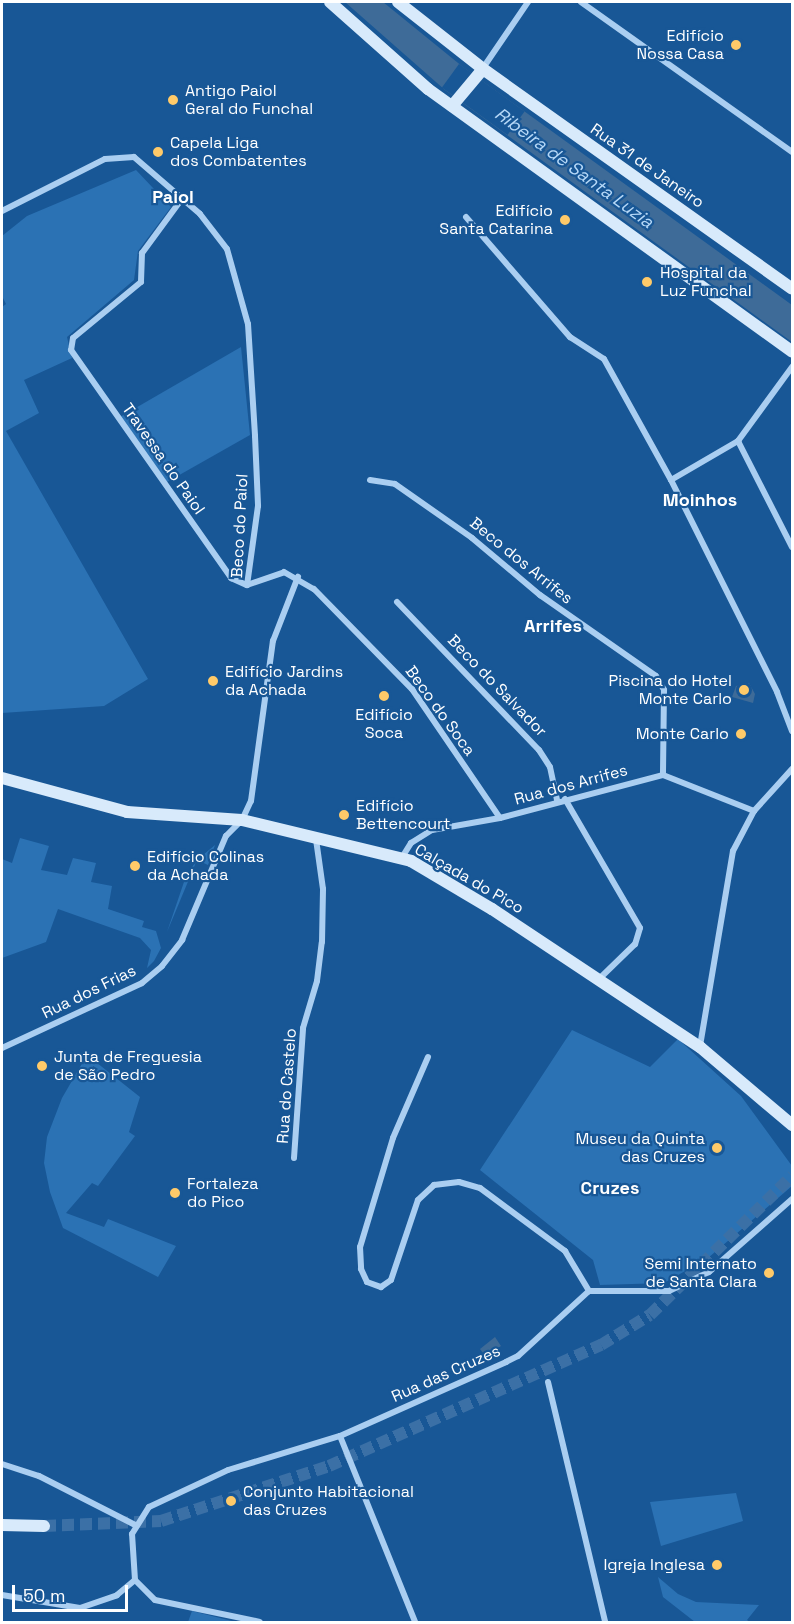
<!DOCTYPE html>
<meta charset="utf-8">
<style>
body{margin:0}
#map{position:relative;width:794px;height:1624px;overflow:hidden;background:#185796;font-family:"Space Grotesk",sans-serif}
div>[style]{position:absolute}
.green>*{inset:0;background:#2b72b4}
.water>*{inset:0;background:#3e6b98}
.pier>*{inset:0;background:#185796;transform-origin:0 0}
.secondary-tunnel>*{height:12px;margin-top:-6px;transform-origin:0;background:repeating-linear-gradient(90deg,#3b70a6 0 12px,transparent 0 18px)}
.street>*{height:6px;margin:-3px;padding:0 3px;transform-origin:3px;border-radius:3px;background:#aacef1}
.secondary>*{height:12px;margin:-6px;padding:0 6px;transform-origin:6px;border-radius:6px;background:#d8eafb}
.dots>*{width:16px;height:16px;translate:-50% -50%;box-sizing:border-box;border:3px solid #185796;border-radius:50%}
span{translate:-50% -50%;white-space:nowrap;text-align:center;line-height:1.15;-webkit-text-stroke:4.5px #185796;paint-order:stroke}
.poi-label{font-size:16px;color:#fff}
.right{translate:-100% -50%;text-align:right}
.left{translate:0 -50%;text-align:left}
.street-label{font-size:16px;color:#fff}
.water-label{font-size:18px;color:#b6d8f7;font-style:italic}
.neighbourhood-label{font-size:18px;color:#fff;font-weight:700}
.frame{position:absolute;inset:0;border:3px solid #fff;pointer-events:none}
.scale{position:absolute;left:12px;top:1585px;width:116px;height:27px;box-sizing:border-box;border:3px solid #fff;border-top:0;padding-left:8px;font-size:18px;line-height:21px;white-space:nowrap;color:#fff;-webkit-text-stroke:4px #185796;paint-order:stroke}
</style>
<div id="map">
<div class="green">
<i style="clip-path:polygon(136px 170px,171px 207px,138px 251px,134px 280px,67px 337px,72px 358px,24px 380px,39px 413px,6px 431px,148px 679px,104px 706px,2px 713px,2px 307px,6px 304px,2px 296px,2px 236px,27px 216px)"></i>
<i style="clip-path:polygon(241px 347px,250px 435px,167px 482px,120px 417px)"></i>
<i style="clip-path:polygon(20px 838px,49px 846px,41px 870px,67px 875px,73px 858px,96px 863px,91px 882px,112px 886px,108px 909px,144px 921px,142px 927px,156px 931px,161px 948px,154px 961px,147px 968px,151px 950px,140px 938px,58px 909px,46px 942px,2px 958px,2px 859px,12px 863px)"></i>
<i style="clip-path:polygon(215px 845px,208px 865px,197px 860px,167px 932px,186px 876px,197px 860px)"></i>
<i style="clip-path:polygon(572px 1030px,650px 1067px,678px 1039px,741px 1096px,792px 1166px,792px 1186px,708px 1258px,664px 1283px,600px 1285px,593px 1260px,480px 1170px)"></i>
<i style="clip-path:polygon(87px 1055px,140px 1097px,129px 1132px,135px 1136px,98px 1186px,92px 1183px,66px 1213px,104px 1227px,108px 1219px,176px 1246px,158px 1277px,63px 1228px,50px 1192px,44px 1163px,47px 1137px,62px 1098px)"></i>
<i style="clip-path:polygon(736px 1493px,743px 1521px,661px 1546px,650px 1502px)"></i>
<i style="clip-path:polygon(658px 1577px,678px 1594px,696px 1602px,759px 1605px,747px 1620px,750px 1622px,695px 1622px,663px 1597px)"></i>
<i style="clip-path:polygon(192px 1611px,236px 1622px,188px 1622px)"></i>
</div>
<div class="water">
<i style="clip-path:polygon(345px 2px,383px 2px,463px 67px,792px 305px,792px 342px,445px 90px)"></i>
<i style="clip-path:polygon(749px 683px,755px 694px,753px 703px,732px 697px,736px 686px)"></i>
<i style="clip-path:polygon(495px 1337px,501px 1346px,485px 1356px,480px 1349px)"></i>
</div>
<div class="pier">
<i style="left:459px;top:64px;width:81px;height:29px;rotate:36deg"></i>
</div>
<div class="secondary-tunnel">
<i style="left:44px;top:1526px;width:117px;rotate:-2.4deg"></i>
<i style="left:161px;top:1521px;width:177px;rotate:-18.1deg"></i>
<i style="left:329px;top:1466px;width:298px;rotate:-24deg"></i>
<i style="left:601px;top:1345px;width:57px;rotate:-31.5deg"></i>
<i style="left:650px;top:1315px;width:199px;rotate:-44.4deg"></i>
</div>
<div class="street">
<i style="left:581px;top:2px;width:259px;rotate:35.4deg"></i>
<i style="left:483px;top:68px;width:80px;rotate:-55.7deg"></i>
<i style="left:181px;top:200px;width:66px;rotate:126.3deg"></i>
<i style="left:142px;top:253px;width:29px;rotate:92deg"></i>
<i style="left:141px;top:282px;width:88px;rotate:140.5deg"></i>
<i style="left:73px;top:338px;width:12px;rotate:99deg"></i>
<i style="left:71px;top:350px;width:279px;rotate:54.9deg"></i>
<i style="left:231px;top:578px;width:17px;rotate:24deg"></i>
<i style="left:247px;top:585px;width:39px;rotate:-19deg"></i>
<i style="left:284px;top:572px;width:34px;rotate:30deg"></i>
<i style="left:314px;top:589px;width:140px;rotate:45.6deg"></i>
<i style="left:412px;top:689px;width:156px;rotate:55.7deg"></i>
<i style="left:2px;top:211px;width:115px;rotate:-26.8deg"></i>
<i style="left:105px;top:159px;width:29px;rotate:-4deg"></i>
<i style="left:134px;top:157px;width:87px;rotate:40.8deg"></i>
<i style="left:200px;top:214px;width:44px;rotate:52.4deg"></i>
<i style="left:227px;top:249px;width:78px;rotate:74.4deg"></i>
<i style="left:248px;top:324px;width:112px;rotate:86.4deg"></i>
<i style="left:255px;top:436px;width:70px;rotate:87.5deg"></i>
<i style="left:258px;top:506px;width:80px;rotate:97.9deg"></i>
<i style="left:466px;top:217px;width:159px;rotate:49.1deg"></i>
<i style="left:570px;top:337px;width:40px;rotate:32.9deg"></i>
<i style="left:604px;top:359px;width:138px;rotate:61deg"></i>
<i style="left:671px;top:480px;width:237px;rotate:63.4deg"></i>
<i style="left:777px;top:692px;width:42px;rotate:69deg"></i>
<i style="left:738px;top:441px;width:119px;rotate:63deg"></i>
<i style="left:370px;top:480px;width:25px;rotate:9deg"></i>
<i style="left:395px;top:484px;width:94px;rotate:35deg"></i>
<i style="left:472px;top:538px;width:89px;rotate:40deg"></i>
<i style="left:540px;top:595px;width:141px;rotate:34.9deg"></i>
<i style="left:656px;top:676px;width:16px;rotate:60deg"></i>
<i style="left:664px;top:690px;width:85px;rotate:90.7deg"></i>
<i style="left:671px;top:480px;width:78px;rotate:-30.2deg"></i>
<i style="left:738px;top:441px;width:92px;rotate:-53.9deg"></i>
<i style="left:397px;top:602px;width:205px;rotate:46.2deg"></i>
<i style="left:539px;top:750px;width:20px;rotate:57deg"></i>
<i style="left:550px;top:767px;width:35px;rotate:78deg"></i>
<i style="left:565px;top:799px;width:149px;rotate:59.8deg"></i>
<i style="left:640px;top:928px;width:17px;rotate:107deg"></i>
<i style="left:635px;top:944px;width:52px;rotate:135.8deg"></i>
<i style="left:401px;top:859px;width:19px;rotate:-58deg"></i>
<i style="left:411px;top:843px;width:25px;rotate:-32deg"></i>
<i style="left:432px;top:830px;width:69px;rotate:-10deg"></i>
<i style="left:500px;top:818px;width:169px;rotate:-14.8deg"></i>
<i style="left:663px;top:775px;width:98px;rotate:21.6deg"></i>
<i style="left:700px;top:1046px;width:198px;rotate:-80.4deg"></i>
<i style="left:733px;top:851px;width:45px;rotate:-62.3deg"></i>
<i style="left:754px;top:811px;width:57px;rotate:-47.9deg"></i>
<i style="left:2px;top:1048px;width:154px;rotate:-24.9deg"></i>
<i style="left:142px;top:983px;width:26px;rotate:-40deg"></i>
<i style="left:162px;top:966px;width:33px;rotate:-52deg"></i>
<i style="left:182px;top:940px;width:113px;rotate:-67.1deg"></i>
<i style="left:226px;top:836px;width:23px;rotate:-45deg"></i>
<i style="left:242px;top:820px;width:21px;rotate:-65deg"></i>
<i style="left:251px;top:801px;width:162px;rotate:-82.2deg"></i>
<i style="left:273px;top:641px;width:69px;rotate:-68.7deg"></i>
<i style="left:428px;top:1057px;width:88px;rotate:113.4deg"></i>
<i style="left:393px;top:1138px;width:114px;rotate:106.8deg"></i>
<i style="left:360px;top:1247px;width:22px;rotate:87deg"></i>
<i style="left:361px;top:1269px;width:14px;rotate:65deg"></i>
<i style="left:367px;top:1282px;width:15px;rotate:20deg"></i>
<i style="left:381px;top:1287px;width:12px;rotate:-35deg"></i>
<i style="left:391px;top:1280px;width:84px;rotate:-71.4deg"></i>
<i style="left:418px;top:1200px;width:22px;rotate:-43deg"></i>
<i style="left:434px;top:1185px;width:25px;rotate:-7deg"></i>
<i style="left:459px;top:1182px;width:22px;rotate:16deg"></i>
<i style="left:480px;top:1188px;width:106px;rotate:36.5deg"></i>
<i style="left:565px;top:1251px;width:47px;rotate:59deg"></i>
<i style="left:294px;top:1158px;width:130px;rotate:-86deg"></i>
<i style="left:303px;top:1028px;width:49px;rotate:-73.4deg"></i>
<i style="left:317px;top:981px;width:39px;rotate:-83deg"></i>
<i style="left:322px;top:942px;width:53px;rotate:-88.9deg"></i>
<i style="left:323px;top:889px;width:50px;rotate:-98deg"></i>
<i style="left:548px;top:1382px;width:247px;rotate:76.6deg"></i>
<i style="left:340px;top:1436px;width:201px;rotate:68deg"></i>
<i style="left:2px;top:1464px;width:39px;rotate:18deg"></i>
<i style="left:39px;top:1476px;width:108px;rotate:27deg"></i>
<i style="left:135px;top:1580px;width:46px;rotate:-93.7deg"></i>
<i style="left:132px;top:1534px;width:32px;rotate:-58deg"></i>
<i style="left:149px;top:1507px;width:87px;rotate:-25.1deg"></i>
<i style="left:228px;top:1470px;width:117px;rotate:-16.9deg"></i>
<i style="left:340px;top:1436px;width:182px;rotate:-24deg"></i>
<i style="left:506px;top:1362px;width:13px;rotate:-27deg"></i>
<i style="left:518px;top:1356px;width:96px;rotate:-42.5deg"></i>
<i style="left:589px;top:1291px;width:80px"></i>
<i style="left:669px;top:1291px;width:44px;rotate:-25.4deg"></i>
<i style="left:709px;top:1272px;width:111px;rotate:-41.3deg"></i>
<i style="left:135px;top:1580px;width:28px;rotate:45deg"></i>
<i style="left:155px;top:1600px;width:107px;rotate:11.8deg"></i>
<i style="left:2px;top:1595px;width:79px;rotate:9.5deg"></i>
<i style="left:80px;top:1608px;width:39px;rotate:-19deg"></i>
<i style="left:117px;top:1595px;width:23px;rotate:-40deg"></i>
</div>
<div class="secondary">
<i style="left:330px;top:2px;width:131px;rotate:41.6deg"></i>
<i style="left:428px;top:89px;width:449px;rotate:35.8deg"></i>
<i style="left:398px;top:2px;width:108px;rotate:38.2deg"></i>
<i style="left:483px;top:69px;width:379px;rotate:35.4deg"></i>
<i style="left:452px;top:106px;width:48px;rotate:-50deg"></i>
<i style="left:2px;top:778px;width:130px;rotate:15.2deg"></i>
<i style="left:127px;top:812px;width:115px;rotate:4deg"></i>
<i style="left:242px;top:820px;width:174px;rotate:13.6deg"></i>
<i style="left:411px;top:861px;width:94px;rotate:30.7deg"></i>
<i style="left:492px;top:909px;width:250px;rotate:33.6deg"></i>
<i style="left:700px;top:1047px;width:121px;rotate:40.3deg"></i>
<i style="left:2px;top:1525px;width:42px;rotate:1.4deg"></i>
</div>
<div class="dots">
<i style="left:736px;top:45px;background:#ffca69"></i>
<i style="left:173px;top:100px;background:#ffca69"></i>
<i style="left:158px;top:152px;background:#ffca69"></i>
<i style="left:565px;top:220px;background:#ffca69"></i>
<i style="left:647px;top:282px;background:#ffca69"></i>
<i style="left:213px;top:681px;background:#ffca69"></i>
<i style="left:744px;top:690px;background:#ffca69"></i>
<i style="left:384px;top:696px;background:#ffca69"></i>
<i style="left:741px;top:734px;background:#ffca69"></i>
<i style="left:344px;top:815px;background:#ffca69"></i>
<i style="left:135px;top:866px;background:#ffca69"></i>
<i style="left:42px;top:1066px;background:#ffca69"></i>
<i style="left:717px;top:1148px;background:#ffca69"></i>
<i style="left:175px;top:1193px;background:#ffca69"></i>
<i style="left:769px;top:1273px;background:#ffca69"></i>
<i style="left:231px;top:1501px;background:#ffca69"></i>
<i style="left:717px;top:1565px;background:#ffca69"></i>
</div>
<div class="poi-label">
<span class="right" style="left:724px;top:45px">Edifício<br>Nossa Casa</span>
<span class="left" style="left:185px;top:100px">Antigo Paiol<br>Geral do Funchal</span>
<span class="left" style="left:170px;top:152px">Capela Liga<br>dos Combatentes</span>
<span class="right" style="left:553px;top:220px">Edifício<br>Santa Catarina</span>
<span class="left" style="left:660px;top:282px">Hospital da<br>Luz Funchal</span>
<span class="left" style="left:225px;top:681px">Edifício Jardins<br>da Achada</span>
<span class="right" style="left:732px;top:690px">Piscina do Hotel<br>Monte Carlo</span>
<span style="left:384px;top:724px">Edifício<br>Soca</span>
<span class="right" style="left:729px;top:734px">Monte Carlo</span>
<span class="left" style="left:356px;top:815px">Edifício<br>Bettencourt</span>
<span class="left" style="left:147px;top:866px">Edifício Colinas<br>da Achada</span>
<span class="left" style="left:54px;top:1066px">Junta de Freguesia<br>de São Pedro</span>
<span class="right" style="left:705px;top:1148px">Museu da Quinta<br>das Cruzes</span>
<span class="left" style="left:187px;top:1193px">Fortaleza<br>do Pico</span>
<span class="right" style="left:757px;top:1273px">Semi Internato<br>de Santa Clara</span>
<span class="left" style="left:243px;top:1501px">Conjunto Habitacional<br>das Cruzes</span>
<span class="right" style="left:705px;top:1565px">Igreja Inglesa</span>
</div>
<div class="street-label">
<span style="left:647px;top:166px;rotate:35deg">Rua 31 de Janeiro</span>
<span style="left:163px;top:459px;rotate:55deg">Travessa do Paiol</span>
<span style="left:240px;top:526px;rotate:-87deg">Beco do Paiol</span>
<span style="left:521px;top:561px;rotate:39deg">Beco dos Arrifes</span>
<span style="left:497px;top:686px;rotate:46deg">Beco do Salvador</span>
<span style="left:440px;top:711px;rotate:54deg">Beco do Soca</span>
<span style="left:571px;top:785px;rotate:-15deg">Rua dos Arrifes</span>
<span style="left:469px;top:879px;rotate:30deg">Calçada do Pico</span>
<span style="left:89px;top:992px;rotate:-26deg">Rua dos Frias</span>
<span style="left:287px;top:1086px;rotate:-86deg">Rua do Castelo</span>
<span style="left:446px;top:1374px;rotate:-24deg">Rua das Cruzes</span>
</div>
<div class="water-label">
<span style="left:574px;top:168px;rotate:36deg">Ribeira de Santa Luzia</span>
</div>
<div class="neighbourhood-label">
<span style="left:173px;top:197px">Paiol</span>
<span style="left:700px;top:500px">Moinhos</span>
<span style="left:553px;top:626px">Arrifes</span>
<span style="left:610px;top:1188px">Cruzes</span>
</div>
<div class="frame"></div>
<div class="scale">50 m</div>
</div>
